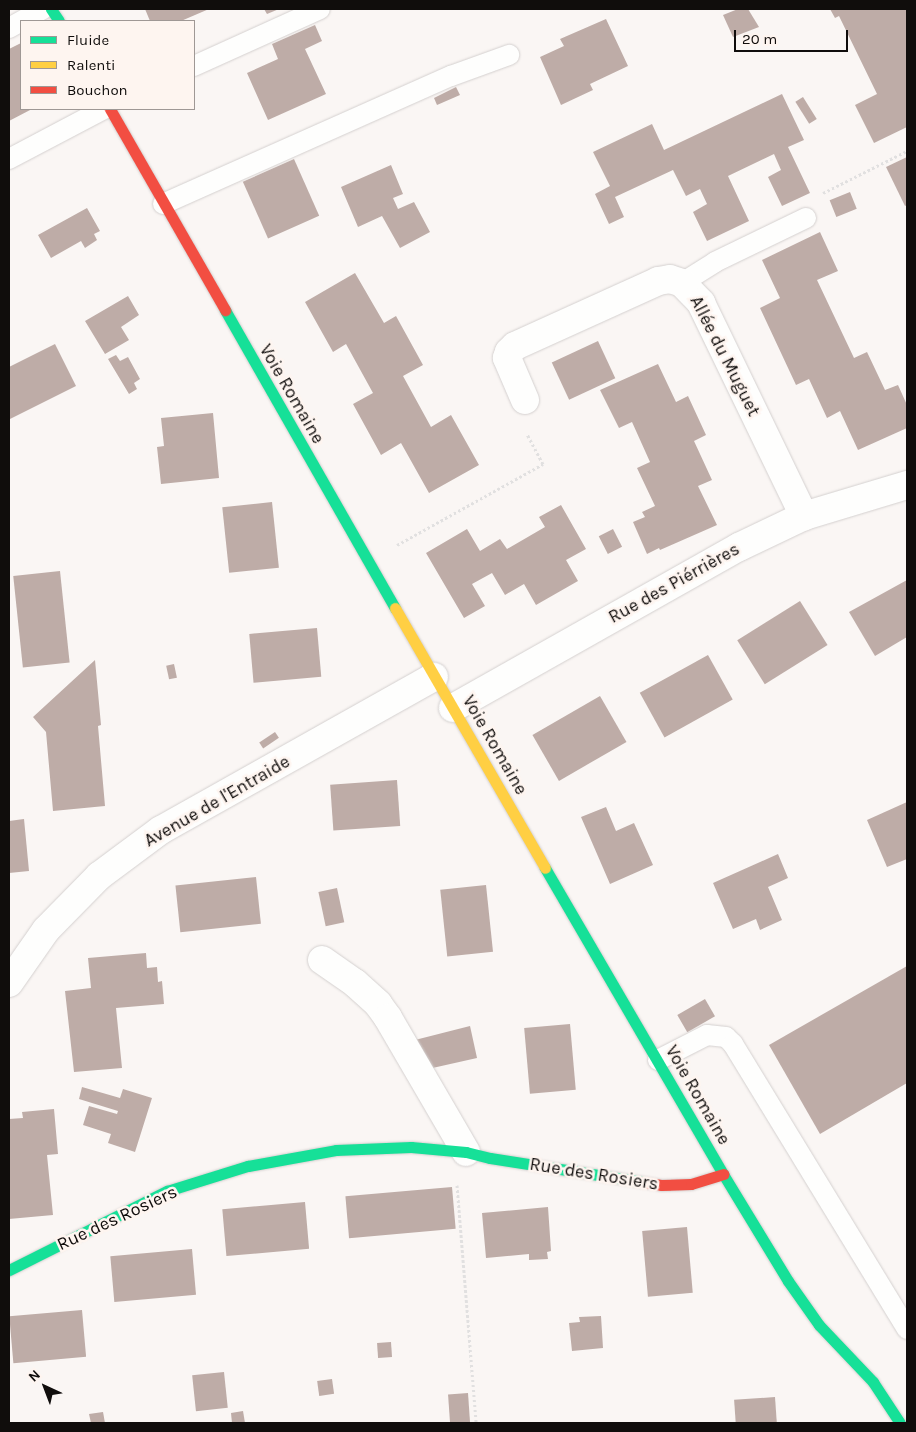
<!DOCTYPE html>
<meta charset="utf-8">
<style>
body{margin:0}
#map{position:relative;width:916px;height:1432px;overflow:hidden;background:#faf6f4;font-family:Karla,sans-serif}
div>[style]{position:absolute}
.building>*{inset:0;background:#beaca7;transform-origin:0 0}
.path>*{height:3px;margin-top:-1.5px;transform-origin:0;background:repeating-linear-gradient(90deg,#e1e0e0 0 2.5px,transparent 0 5px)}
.roads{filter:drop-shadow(0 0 1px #d4d0cf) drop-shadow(0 0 1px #d4d0cf)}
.lane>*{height:20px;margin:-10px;padding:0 10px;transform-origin:10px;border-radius:10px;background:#fefefd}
.street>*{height:28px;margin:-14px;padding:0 14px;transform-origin:14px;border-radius:14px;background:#fefefd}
.fast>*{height:11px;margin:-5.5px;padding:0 5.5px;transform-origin:5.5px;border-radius:5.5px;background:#16e098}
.slow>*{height:11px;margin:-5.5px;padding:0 5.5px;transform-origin:5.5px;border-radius:5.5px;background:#ffcf43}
.jam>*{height:11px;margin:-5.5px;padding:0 5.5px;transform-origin:5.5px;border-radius:5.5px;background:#f24e42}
span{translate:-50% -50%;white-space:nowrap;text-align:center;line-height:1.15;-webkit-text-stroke:5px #fef5f0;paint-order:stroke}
.street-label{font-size:18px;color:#100d0c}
.frame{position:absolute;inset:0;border:10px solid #100d0c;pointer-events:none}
.legend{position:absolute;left:20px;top:20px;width:175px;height:90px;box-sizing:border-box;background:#fef5f0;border:1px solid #9f9895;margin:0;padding:6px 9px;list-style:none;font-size:15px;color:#100d0c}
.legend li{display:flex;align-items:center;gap:10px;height:25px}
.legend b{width:25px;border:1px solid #9f9895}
.north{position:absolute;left:20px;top:1362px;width:50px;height:50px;-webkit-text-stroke:4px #fef5f0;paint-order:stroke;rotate:317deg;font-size:14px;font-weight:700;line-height:20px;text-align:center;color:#100d0c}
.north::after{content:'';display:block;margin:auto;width:18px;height:22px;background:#100d0c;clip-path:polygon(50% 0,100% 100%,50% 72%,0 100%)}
.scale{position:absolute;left:734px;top:30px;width:114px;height:22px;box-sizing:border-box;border:2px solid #100d0c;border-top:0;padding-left:6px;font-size:15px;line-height:18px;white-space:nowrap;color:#100d0c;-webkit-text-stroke:4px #fef5f0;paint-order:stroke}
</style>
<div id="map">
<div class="building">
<i style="clip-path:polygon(145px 9px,209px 9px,181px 21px,150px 21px)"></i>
<i style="clip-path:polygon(264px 9px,279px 9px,267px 14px)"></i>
<i style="clip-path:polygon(738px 9px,748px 9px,759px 27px,733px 37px,723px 15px)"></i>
<i style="clip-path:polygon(830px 9px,907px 10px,907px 127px,874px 143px,855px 105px,877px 94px,839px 16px,835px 18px)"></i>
<i style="clip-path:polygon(606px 19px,628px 66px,590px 84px,593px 90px,561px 105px,540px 57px,564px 46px,560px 39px)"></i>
<i style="clip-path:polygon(315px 25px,322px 41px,305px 49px,326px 94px,268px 120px,247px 73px,278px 59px,272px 44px)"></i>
<i style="clip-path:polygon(21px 43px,21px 109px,32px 109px,9px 121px,9px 49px)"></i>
<i style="clip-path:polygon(456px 87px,460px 95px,437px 105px,434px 98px)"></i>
<i style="clip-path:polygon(782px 94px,804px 140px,788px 147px,810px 193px,782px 206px,768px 177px,781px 170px,774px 154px,728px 176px,749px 221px,707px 241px,693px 212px,707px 204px,700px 189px,686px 196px,673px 170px,615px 197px,624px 217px,609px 224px,595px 194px,610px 186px,593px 152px,652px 124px,664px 150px)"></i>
<i style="left:803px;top:97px;width:26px;height:9px;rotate:58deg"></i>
<i style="clip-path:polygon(907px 157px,907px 205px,905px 206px,886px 167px)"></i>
<i style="left:294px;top:159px;width:62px;height:56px;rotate:66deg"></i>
<i style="clip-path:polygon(391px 165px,403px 194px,393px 198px,398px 209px,414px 202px,430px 232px,400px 248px,382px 216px,358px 227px,341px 187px)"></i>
<i style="left:850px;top:192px;width:18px;height:22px;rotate:68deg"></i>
<i style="clip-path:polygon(87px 208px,100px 231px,94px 234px,97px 240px,85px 248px,81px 241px,51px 258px,38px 235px)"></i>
<i style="clip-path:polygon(820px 232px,838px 271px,817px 280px,854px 358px,867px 352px,885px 390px,898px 385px,907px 405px,907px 428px,858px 450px,840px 411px,827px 418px,809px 379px,796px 385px,760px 308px,780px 298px,762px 260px)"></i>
<i style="clip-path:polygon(355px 273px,384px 323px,396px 316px,423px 365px,403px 376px,431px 427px,451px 415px,479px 465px,429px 493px,401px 443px,381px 455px,353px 404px,373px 393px,346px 344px,333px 352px,305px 302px)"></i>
<i style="clip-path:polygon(128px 296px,139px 315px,121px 327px,129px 340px,105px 354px,85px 321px)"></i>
<i style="left:598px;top:341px;width:41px;height:51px;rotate:65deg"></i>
<i style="clip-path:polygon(55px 344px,76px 386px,10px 419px,9px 367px)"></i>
<i style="clip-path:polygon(116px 355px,120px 361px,128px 357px,140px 379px,134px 383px,137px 389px,129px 394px,108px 359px)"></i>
<i style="clip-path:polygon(658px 364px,676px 402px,688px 396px,706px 435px,694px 441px,712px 480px,698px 486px,717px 525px,660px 550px,659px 548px,647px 554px,633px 522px,645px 517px,642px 512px,655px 506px,637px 468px,650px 462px,632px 422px,619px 428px,600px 390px)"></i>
<i style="clip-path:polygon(213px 413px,219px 478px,161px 484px,157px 447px,164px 446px,161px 418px)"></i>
<i style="left:272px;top:502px;width:66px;height:50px;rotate:84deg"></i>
<i style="clip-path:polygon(561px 505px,586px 549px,566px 560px,578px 581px,536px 605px,524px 584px,505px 595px,492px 573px,472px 584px,485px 606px,464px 618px,426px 553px,467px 529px,480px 551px,500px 539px,507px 549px,545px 527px,539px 517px)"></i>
<i style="left:613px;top:529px;width:20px;height:16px;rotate:63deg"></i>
<i style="left:60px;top:571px;width:92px;height:47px;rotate:84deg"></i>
<i style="clip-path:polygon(907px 580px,907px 637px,875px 656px,849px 612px)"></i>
<i style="left:800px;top:601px;width:52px;height:74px;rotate:58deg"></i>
<i style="left:317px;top:628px;width:49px;height:68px;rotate:85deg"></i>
<i style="left:708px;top:655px;width:51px;height:78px;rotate:61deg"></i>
<i style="clip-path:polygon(95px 660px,101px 725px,98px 726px,105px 806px,53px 811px,46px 732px,33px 717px)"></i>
<i style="left:174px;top:664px;width:14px;height:8px;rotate:78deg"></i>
<i style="left:600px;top:696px;width:53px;height:78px;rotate:60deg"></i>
<i style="left:275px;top:732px;width:7px;height:19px;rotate:56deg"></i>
<i style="left:397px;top:780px;width:46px;height:67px;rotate:86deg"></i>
<i style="clip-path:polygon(907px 802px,907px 859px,887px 867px,867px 820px)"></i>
<i style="clip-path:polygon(606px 807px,616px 831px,634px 823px,653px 865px,610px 884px,581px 817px)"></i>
<i style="clip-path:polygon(24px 819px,29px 871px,9px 873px,9px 821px)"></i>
<i style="clip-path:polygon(778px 854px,788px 878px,768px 887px,782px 920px,760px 930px,756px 919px,733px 929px,713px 883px)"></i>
<i style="left:256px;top:877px;width:47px;height:81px;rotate:84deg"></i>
<i style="left:486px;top:885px;width:67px;height:46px;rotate:84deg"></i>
<i style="left:337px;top:888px;width:35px;height:19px;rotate:78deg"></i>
<i style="clip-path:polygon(146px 953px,147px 968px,157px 967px,158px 982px,162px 981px,164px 1004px,116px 1008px,122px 1068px,74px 1072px,65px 991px,91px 988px,88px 958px)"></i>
<i style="clip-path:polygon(907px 966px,907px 1083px,820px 1134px,769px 1045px)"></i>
<i style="left:705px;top:999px;width:20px;height:32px;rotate:60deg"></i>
<i style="left:570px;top:1024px;width:66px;height:46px;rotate:85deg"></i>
<i style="clip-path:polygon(470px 1026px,477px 1058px,428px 1069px,411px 1041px)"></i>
<i style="clip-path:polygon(82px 1087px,120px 1098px,123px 1089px,152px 1098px,135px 1152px,108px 1143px,111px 1134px,83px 1125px,89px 1106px,117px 1114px,118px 1111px,79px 1099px)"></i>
<i style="clip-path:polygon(54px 1109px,58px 1154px,47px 1155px,53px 1215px,9px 1219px,9px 1119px,23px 1118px,22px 1112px)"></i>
<i style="left:452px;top:1187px;width:42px;height:107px;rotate:85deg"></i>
<i style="left:305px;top:1202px;width:47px;height:83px;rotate:85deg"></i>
<i style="clip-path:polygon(548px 1207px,551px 1251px,547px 1252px,548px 1259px,529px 1260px,529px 1254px,486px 1258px,482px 1213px)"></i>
<i style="left:687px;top:1227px;width:66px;height:45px;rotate:85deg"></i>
<i style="left:192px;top:1249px;width:46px;height:82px;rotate:85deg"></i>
<i style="left:82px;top:1310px;width:47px;height:73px;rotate:85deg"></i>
<i style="clip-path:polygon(601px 1316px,603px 1348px,572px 1351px,569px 1323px,580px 1322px,579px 1317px)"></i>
<i style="left:391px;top:1342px;width:15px;height:14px;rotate:86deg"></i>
<i style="left:224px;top:1372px;width:36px;height:32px;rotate:84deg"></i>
<i style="left:332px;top:1379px;width:15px;height:15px;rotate:82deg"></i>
<i style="left:468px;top:1393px;width:30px;height:20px;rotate:86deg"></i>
<i style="left:775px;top:1397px;width:26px;height:41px;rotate:86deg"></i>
<i style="clip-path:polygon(243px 1411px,245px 1423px,232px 1423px,231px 1413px)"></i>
<i style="clip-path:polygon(103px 1412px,105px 1423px,91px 1423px,89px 1414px)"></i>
</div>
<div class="path">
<i style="left:823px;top:193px;width:94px;rotate:-26.6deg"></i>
<i style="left:397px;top:545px;width:167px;rotate:-29deg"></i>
<i style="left:543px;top:464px;width:34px;rotate:-118deg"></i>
<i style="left:457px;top:1185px;width:239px;rotate:85.4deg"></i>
</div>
<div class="roads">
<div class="lane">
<i style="left:9px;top:28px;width:39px;rotate:-29deg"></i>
<i style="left:194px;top:66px;width:138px;rotate:-24.3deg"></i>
<i style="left:9px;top:159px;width:107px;rotate:-27.8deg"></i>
<i style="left:163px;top:204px;width:315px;rotate:-24deg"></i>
<i style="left:451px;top:76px;width:62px;rotate:-19.9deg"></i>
<i style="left:682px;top:283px;width:39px;rotate:-32deg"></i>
<i style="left:715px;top:262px;width:101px;rotate:-25.8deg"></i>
<i style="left:658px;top:1060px;width:55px;rotate:-27deg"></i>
<i style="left:707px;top:1035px;width:19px;rotate:6deg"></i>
<i style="left:726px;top:1037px;width:10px;rotate:45deg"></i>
<i style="left:733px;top:1044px;width:334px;rotate:58.6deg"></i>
</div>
<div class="street">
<i style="left:525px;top:400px;width:46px;rotate:-113.2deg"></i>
<i style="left:507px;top:358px;width:6px;rotate:-72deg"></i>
<i style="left:509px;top:352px;width:8px;rotate:-45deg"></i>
<i style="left:515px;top:346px;width:157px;rotate:-24.4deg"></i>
<i style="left:658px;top:281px;width:12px;rotate:-9deg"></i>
<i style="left:670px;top:279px;width:13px;rotate:18deg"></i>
<i style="left:682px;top:283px;width:28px;rotate:46deg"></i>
<i style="left:701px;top:303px;width:237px;rotate:64.2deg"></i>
<i style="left:453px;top:708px;width:328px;rotate:-29.4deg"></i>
<i style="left:739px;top:547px;width:72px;rotate:-25.5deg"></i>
<i style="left:804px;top:516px;width:108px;rotate:-16.8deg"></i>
<i style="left:322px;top:960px;width:40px;rotate:34.9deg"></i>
<i style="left:355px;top:983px;width:31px;rotate:42deg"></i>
<i style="left:378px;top:1004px;width:17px;rotate:54deg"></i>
<i style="left:388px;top:1018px;width:155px;rotate:59.8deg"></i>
<i style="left:9px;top:983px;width:65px;rotate:-55.1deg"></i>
<i style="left:46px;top:930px;width:76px;rotate:-45.5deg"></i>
<i style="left:99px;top:876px;width:77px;rotate:-36.6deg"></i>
<i style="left:161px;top:830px;width:313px;rotate:-29.3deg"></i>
</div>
<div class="fast">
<i style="left:51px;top:9px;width:14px;rotate:56deg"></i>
<i style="left:225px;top:310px;width:343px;rotate:60.3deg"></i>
<i style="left:545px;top:868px;width:354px;rotate:59.8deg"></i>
<i style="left:723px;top:1174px;width:125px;rotate:58.7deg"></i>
<i style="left:788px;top:1281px;width:54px;rotate:54.8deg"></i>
<i style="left:819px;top:1325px;width:79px;rotate:46.5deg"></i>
<i style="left:873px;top:1382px;width:49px;rotate:56.6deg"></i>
<i style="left:9px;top:1270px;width:177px;rotate:-26.6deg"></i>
<i style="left:167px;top:1191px;width:85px;rotate:-17.2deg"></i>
<i style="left:248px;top:1166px;width:89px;rotate:-10.3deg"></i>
<i style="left:336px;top:1150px;width:75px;rotate:-2.3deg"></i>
<i style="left:411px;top:1147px;width:55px;rotate:5.2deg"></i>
<i style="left:466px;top:1152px;width:25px;rotate:14deg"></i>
<i style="left:490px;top:1158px;width:155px;rotate:8.9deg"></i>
</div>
<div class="slow">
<i style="left:395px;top:608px;width:300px;rotate:60deg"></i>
</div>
<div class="jam">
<i style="left:110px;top:109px;width:232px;rotate:60.2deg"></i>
<i style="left:643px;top:1182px;width:18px;rotate:9deg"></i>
<i style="left:661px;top:1185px;width:30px;rotate:-2deg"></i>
<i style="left:691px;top:1184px;width:34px;rotate:-17deg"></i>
</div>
</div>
<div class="street-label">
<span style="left:725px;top:356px;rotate:63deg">Allée du Muguet</span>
<span style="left:292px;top:394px;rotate:60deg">Voie Romaine</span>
<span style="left:674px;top:583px;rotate:-29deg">Rue des Piérrières</span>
<span style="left:495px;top:745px;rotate:60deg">Voie Romaine</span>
<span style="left:217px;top:801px;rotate:-30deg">Avenue de l'Entraide</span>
<span style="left:698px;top:1095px;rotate:60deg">Voie Romaine</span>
<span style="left:594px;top:1174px;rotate:9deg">Rue des Rosiers</span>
<span style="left:117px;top:1218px;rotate:-25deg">Rue des Rosiers</span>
</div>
<div class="frame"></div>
<ul class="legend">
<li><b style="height:6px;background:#16e098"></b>Fluide</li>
<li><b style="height:6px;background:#ffcf43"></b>Ralenti</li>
<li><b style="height:6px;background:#f24e42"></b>Bouchon</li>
</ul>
<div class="north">N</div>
<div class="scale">20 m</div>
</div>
